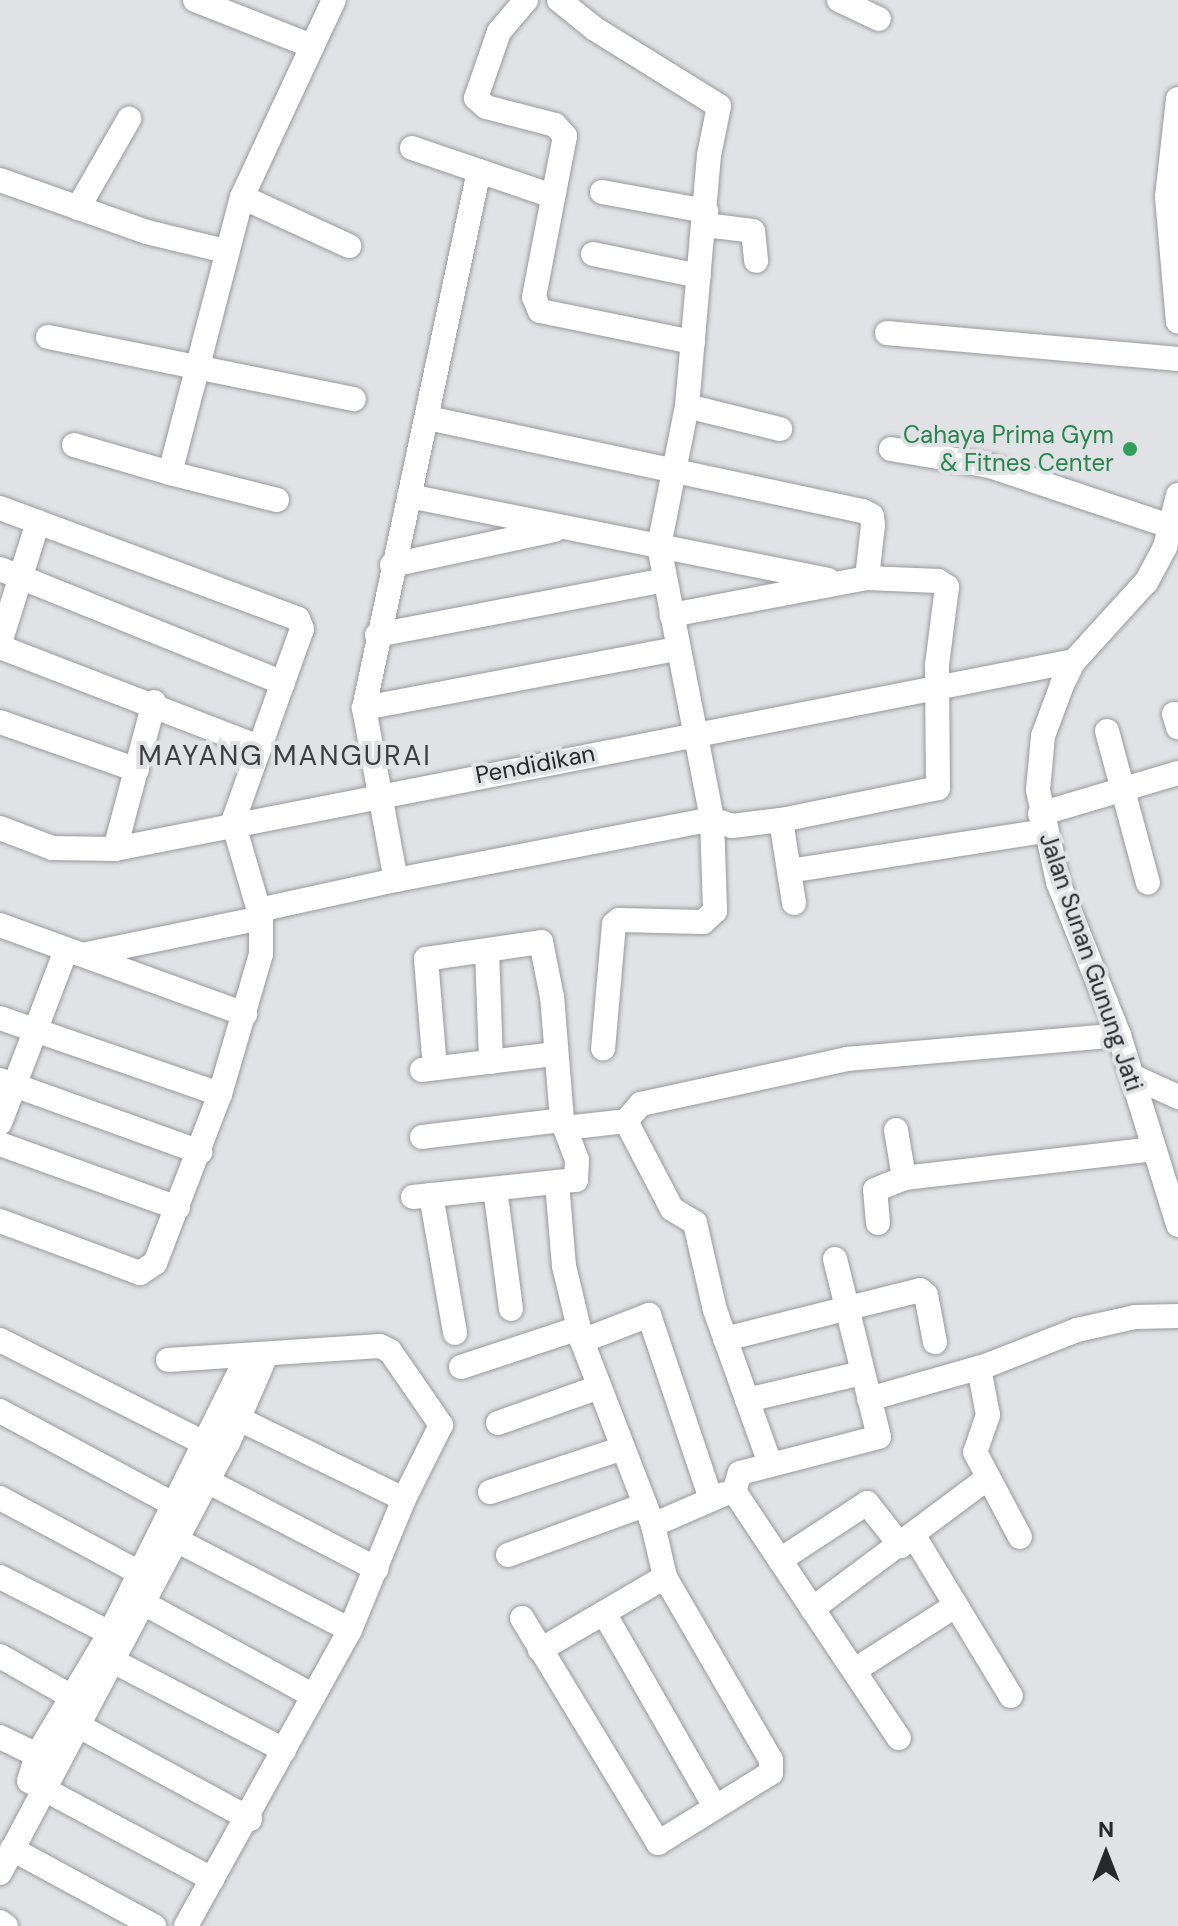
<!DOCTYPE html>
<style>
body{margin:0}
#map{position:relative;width:1178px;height:1926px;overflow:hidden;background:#e1e2e5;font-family:"DM Sans",sans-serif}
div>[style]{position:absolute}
.roads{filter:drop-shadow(0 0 2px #98999c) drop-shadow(0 0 2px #98999c)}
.minor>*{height:24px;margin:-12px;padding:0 12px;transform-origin:12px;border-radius:12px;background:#fff}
.dots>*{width:22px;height:22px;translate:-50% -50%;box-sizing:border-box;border:4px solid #e1e2e5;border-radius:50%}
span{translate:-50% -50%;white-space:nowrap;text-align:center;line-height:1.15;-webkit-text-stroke:8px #e1e2e5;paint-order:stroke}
.leisure-label{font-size:24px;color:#27864d}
.right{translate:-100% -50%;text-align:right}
.street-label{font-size:24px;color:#28292a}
.quarter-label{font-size:28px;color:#3d3e40;letter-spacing:2px}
.north{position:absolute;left:1066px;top:1814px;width:80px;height:80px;-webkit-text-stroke:6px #e1e2e5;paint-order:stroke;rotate:0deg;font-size:22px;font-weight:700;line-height:32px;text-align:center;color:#28292a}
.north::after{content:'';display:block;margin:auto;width:28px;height:36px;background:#28292a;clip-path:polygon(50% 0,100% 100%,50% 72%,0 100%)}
</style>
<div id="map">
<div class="roads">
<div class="minor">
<i style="left:195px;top:0;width:126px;rotate:21.5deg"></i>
<i style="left:526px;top:0;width:42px;rotate:130.2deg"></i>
<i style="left:499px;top:32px;width:70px;rotate:109.2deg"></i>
<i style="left:476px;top:98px;width:13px;rotate:42deg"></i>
<i style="left:486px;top:107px;width:71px;rotate:14.6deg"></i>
<i style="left:555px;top:125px;width:15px;rotate:48deg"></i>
<i style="left:565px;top:136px;width:164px;rotate:100.9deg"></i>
<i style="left:534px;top:297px;width:15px;rotate:67deg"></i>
<i style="left:540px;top:311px;width:156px;rotate:11.5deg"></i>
<i style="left:559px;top:0;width:46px;rotate:38.9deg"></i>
<i style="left:595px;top:29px;width:146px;rotate:31.8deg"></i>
<i style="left:719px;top:106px;width:50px;rotate:101.5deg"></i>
<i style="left:709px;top:155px;width:252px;rotate:95deg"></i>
<i style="left:687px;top:406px;width:143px;rotate:101.3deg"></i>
<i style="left:659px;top:546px;width:278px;rotate:79deg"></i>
<i style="left:712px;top:819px;width:92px;rotate:88.1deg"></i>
<i style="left:715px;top:911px;width:16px;rotate:137deg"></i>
<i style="left:703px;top:922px;width:84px;rotate:-178.6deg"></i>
<i style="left:619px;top:920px;width:6px;rotate:141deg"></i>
<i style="left:614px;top:924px;width:125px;rotate:95deg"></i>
<i style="left:839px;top:0;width:44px;rotate:25.4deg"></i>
<i style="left:1178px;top:99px;width:99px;rotate:96.4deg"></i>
<i style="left:1167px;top:197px;width:125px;rotate:85deg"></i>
<i style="left:412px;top:148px;width:148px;rotate:18.9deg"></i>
<i style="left:479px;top:171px;width:549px;rotate:102.09deg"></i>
<i style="left:364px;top:708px;width:175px;rotate:79.5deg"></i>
<i style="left:396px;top:880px;width:322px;rotate:-10.9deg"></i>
<i style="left:712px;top:819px;width:21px;rotate:19deg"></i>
<i style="left:732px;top:826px;width:49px;rotate:-7deg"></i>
<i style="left:781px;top:820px;width:160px;rotate:-11.5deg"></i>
<i style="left:938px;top:788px;width:123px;rotate:-90.5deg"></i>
<i style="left:937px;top:665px;width:79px;rotate:-82.7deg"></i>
<i style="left:947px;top:587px;width:11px;rotate:-146deg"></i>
<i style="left:938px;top:581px;width:71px;rotate:-177.6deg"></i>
<i style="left:867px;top:578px;width:199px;rotate:169.3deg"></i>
<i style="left:0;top:180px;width:156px;rotate:19.5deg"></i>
<i style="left:147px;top:232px;width:80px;rotate:13.7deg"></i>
<i style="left:602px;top:192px;width:106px;rotate:10.4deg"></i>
<i style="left:242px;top:197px;width:118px;rotate:24.6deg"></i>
<i style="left:78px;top:208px;width:103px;rotate:-60.2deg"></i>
<i style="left:705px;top:225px;width:48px;rotate:7.1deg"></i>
<i style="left:753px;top:231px;width:30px;rotate:84deg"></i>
<i style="left:593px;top:254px;width:108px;rotate:11.7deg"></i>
<i style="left:887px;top:333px;width:292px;rotate:5.1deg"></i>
<i style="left:48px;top:337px;width:312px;rotate:11.5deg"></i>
<i style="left:687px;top:406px;width:96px;rotate:13.9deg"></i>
<i style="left:428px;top:418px;width:445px;rotate:12.1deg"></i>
<i style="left:863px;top:511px;width:10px;rotate:29deg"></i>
<i style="left:872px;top:516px;width:9px;rotate:84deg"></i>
<i style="left:873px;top:525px;width:53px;rotate:96.5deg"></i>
<i style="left:74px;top:445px;width:100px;rotate:16.3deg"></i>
<i style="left:891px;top:449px;width:100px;rotate:9.7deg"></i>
<i style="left:990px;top:466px;width:192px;rotate:18.5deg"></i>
<i style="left:1178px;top:495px;width:54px;rotate:104deg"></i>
<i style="left:1165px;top:547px;width:40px;rotate:118deg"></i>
<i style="left:1146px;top:582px;width:107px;rotate:132.3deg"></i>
<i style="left:1074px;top:661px;width:27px;rotate:117deg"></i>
<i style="left:1062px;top:685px;width:54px;rotate:110.4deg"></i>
<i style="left:1043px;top:736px;width:54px;rotate:95.3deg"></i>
<i style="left:1038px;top:790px;width:94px;rotate:77.7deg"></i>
<i style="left:1058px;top:882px;width:165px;rotate:68.3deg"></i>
<i style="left:1119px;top:1035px;width:199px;rotate:72.7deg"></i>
<i style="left:409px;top:496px;width:427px;rotate:11.3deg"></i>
<i style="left:277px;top:500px;width:110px;rotate:-165.8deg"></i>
<i style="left:170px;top:473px;width:285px;rotate:-75.4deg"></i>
<i style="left:242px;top:197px;width:217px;rotate:-65deg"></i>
<i style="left:0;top:508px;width:318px;rotate:20.4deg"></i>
<i style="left:298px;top:619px;width:11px;rotate:68deg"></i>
<i style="left:302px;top:629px;width:205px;rotate:109.7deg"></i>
<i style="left:233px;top:822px;width:100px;rotate:73.7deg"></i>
<i style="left:261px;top:918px;width:36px;rotate:90deg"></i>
<i style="left:261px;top:954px;width:146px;rotate:106.3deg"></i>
<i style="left:220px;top:1094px;width:181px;rotate:111deg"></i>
<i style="left:155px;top:1263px;width:18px;rotate:146deg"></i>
<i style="left:140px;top:1273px;width:149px;rotate:-159.6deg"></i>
<i style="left:392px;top:565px;width:166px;rotate:-12.2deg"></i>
<i style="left:0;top:569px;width:305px;rotate:21.9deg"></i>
<i style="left:377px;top:635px;width:292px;rotate:-10.8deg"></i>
<i style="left:0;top:643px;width:127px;rotate:-72.6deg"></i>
<i style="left:0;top:647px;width:278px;rotate:21.1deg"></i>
<i style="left:364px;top:708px;width:319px;rotate:-10.7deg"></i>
<i style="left:1174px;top:714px;width:14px;rotate:73deg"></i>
<i style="left:0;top:722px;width:145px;rotate:19.3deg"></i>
<i style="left:1107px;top:731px;width:157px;rotate:74.9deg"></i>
<i style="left:1040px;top:814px;width:144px;rotate:-16.5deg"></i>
<i style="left:781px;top:820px;width:84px;rotate:81.1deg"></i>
<i style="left:0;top:828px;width:56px;rotate:21deg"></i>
<i style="left:52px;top:848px;width:63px;rotate:0.9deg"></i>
<i style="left:115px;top:849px;width:977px;rotate:-11.09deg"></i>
<i style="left:115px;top:849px;width:152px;rotate:-75.1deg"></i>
<i style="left:789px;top:871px;width:257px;rotate:-8.9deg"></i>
<i style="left:259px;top:910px;width:140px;rotate:-12.4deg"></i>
<i style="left:0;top:925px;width:261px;rotate:20deg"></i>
<i style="left:487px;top:951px;width:111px;rotate:87.9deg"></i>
<i style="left:87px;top:954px;width:178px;rotate:-11.7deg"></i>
<i style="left:0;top:1018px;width:233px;rotate:19.1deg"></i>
<i style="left:422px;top:1070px;width:133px;rotate:-6.9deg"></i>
<i style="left:1132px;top:1076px;width:51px;rotate:24.5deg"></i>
<i style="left:0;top:1080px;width:213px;rotate:19.8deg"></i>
<i style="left:626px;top:1121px;width:23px;rotate:-49deg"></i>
<i style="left:641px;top:1104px;width:211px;rotate:-12.3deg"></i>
<i style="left:847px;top:1059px;width:273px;rotate:-5deg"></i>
<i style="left:626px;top:1121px;width:99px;rotate:62.4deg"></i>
<i style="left:672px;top:1209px;width:27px;rotate:31deg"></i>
<i style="left:695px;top:1223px;width:89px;rotate:77.1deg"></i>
<i style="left:715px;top:1310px;width:164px;rotate:70.3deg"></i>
<i style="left:0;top:1123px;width:185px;rotate:-69.1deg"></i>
<i style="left:565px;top:1128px;width:61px;rotate:-6.5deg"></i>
<i style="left:896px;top:1130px;width:49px;rotate:80.5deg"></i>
<i style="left:904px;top:1178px;width:252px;rotate:-6.6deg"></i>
<i style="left:422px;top:1137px;width:141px;rotate:-6.9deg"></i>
<i style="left:0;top:1144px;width:189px;rotate:19.8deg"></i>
<i style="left:495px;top:1189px;width:121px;rotate:82.4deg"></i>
<i style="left:431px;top:1195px;width:140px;rotate:80.1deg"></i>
<i style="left:413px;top:1197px;width:164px;rotate:-6deg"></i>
<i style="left:576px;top:1180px;width:20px;rotate:-87deg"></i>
<i style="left:577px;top:1160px;width:43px;rotate:-110.6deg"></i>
<i style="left:562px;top:1120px;width:123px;rotate:-94.6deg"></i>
<i style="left:552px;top:997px;width:56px;rotate:-101.3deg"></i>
<i style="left:541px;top:942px;width:116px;rotate:171.6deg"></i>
<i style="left:426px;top:959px;width:109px;rotate:85.3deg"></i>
<i style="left:878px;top:1223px;width:33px;rotate:-95deg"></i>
<i style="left:875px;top:1190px;width:31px;rotate:-22deg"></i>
<i style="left:835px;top:1259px;width:183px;rotate:76.1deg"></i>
<i style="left:879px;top:1437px;width:144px;rotate:165.5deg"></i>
<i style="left:740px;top:1473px;width:19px;rotate:108deg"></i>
<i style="left:734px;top:1491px;width:297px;rotate:56.3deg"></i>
<i style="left:725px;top:1339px;width:201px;rotate:-14.1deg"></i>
<i style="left:920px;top:1290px;width:8px;rotate:40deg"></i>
<i style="left:926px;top:1295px;width:48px;rotate:79.2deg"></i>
<i style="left:0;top:1340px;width:229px;rotate:26.8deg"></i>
<i style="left:582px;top:1341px;width:72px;rotate:-21.2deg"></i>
<i style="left:649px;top:1315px;width:194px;rotate:71.4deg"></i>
<i style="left:168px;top:1360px;width:212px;rotate:-3.8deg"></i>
<i style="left:380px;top:1346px;width:11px;rotate:27deg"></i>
<i style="left:390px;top:1351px;width:90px;rotate:55.4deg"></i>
<i style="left:441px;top:1425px;width:83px;rotate:116.6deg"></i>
<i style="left:404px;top:1499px;width:142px;rotate:112.4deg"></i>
<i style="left:350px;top:1630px;width:338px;rotate:119deg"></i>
<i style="left:461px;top:1367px;width:124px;rotate:-18.3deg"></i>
<i style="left:979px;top:1368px;width:48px;rotate:79.2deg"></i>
<i style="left:988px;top:1415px;width:39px;rotate:109deg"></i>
<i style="left:975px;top:1452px;width:96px;rotate:62.1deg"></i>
<i style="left:869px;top:1399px;width:124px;rotate:-15.9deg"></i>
<i style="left:988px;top:1365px;width:96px;rotate:-21.5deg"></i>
<i style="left:1077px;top:1330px;width:59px;rotate:-12.6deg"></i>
<i style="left:1135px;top:1317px;width:43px;rotate:-1.3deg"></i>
<i style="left:747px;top:1400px;width:118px;rotate:-13.2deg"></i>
<i style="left:0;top:1411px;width:196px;rotate:28.3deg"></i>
<i style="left:239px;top:1419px;width:183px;rotate:25.9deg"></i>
<i style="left:498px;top:1423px;width:107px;rotate:-19.6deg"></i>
<i style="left:207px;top:1481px;width:191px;rotate:27.4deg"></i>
<i style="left:490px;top:1492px;width:140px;rotate:-18.3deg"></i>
<i style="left:0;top:1498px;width:174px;rotate:28.2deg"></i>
<i style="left:653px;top:1525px;width:77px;rotate:-23.6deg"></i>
<i style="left:914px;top:1536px;width:187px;rotate:58.8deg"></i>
<i style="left:176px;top:1540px;width:196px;rotate:27.3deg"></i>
<i style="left:508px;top:1555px;width:146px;rotate:-20.1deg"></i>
<i style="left:780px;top:1560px;width:104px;rotate:-33.2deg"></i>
<i style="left:867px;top:1503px;width:55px;rotate:51.7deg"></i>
<i style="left:0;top:1577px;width:123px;rotate:27deg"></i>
<i style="left:145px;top:1604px;width:192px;rotate:28.6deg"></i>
<i style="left:812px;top:1609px;width:219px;rotate:-36.7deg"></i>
<i style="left:604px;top:1613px;width:224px;rotate:60.2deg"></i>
<i style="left:522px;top:1618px;width:263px;rotate:58.8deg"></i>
<i style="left:658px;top:1843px;width:133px;rotate:-31.8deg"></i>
<i style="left:771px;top:1773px;width:13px;rotate:-90deg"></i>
<i style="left:771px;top:1760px;width:211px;rotate:-120.1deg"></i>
<i style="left:665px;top:1577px;width:53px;rotate:-103deg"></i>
<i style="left:653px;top:1525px;width:197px;rotate:-111.1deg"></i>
<i style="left:582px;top:1341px;width:77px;rotate:-103.5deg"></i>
<i style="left:564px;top:1266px;width:83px;rotate:-94.8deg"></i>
<i style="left:540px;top:1650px;width:145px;rotate:-30.3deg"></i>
<i style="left:0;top:1656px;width:83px;rotate:29.7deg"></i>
<i style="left:113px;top:1661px;width:193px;rotate:27.5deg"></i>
<i style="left:855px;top:1670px;width:119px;rotate:-32.6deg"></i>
<i style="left:77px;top:1725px;width:197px;rotate:28.5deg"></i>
<i style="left:0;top:1737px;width:41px;rotate:25.9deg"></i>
<i style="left:37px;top:1755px;width:27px;rotate:107deg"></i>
<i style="left:29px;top:1781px;width:208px;rotate:28.2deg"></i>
<i style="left:37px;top:1755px;width:142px;rotate:-59.1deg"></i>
<i style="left:110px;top:1633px;width:310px;rotate:-63.6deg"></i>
<i style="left:12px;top:1849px;width:162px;rotate:28.5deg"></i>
<i style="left:0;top:1873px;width:487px;rotate:-62.1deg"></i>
<i style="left:228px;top:1443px;width:96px;rotate:-66.6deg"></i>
<i style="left:0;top:1922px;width:7px;rotate:34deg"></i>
</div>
</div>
<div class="dots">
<i style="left:1130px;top:449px;background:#2e9e5b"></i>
</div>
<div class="leisure-label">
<span class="right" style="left:1114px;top:449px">Cahaya Prima Gym<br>&amp; Fitnes Center</span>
</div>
<div class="street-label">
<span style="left:535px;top:764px;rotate:-11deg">Pendidikan</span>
<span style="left:1091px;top:962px;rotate:71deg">Jalan Sunan Gunung Jati</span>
</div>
<div class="quarter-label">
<span style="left:285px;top:756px">MAYANG MANGURAI</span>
</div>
<div class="north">N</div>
</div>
